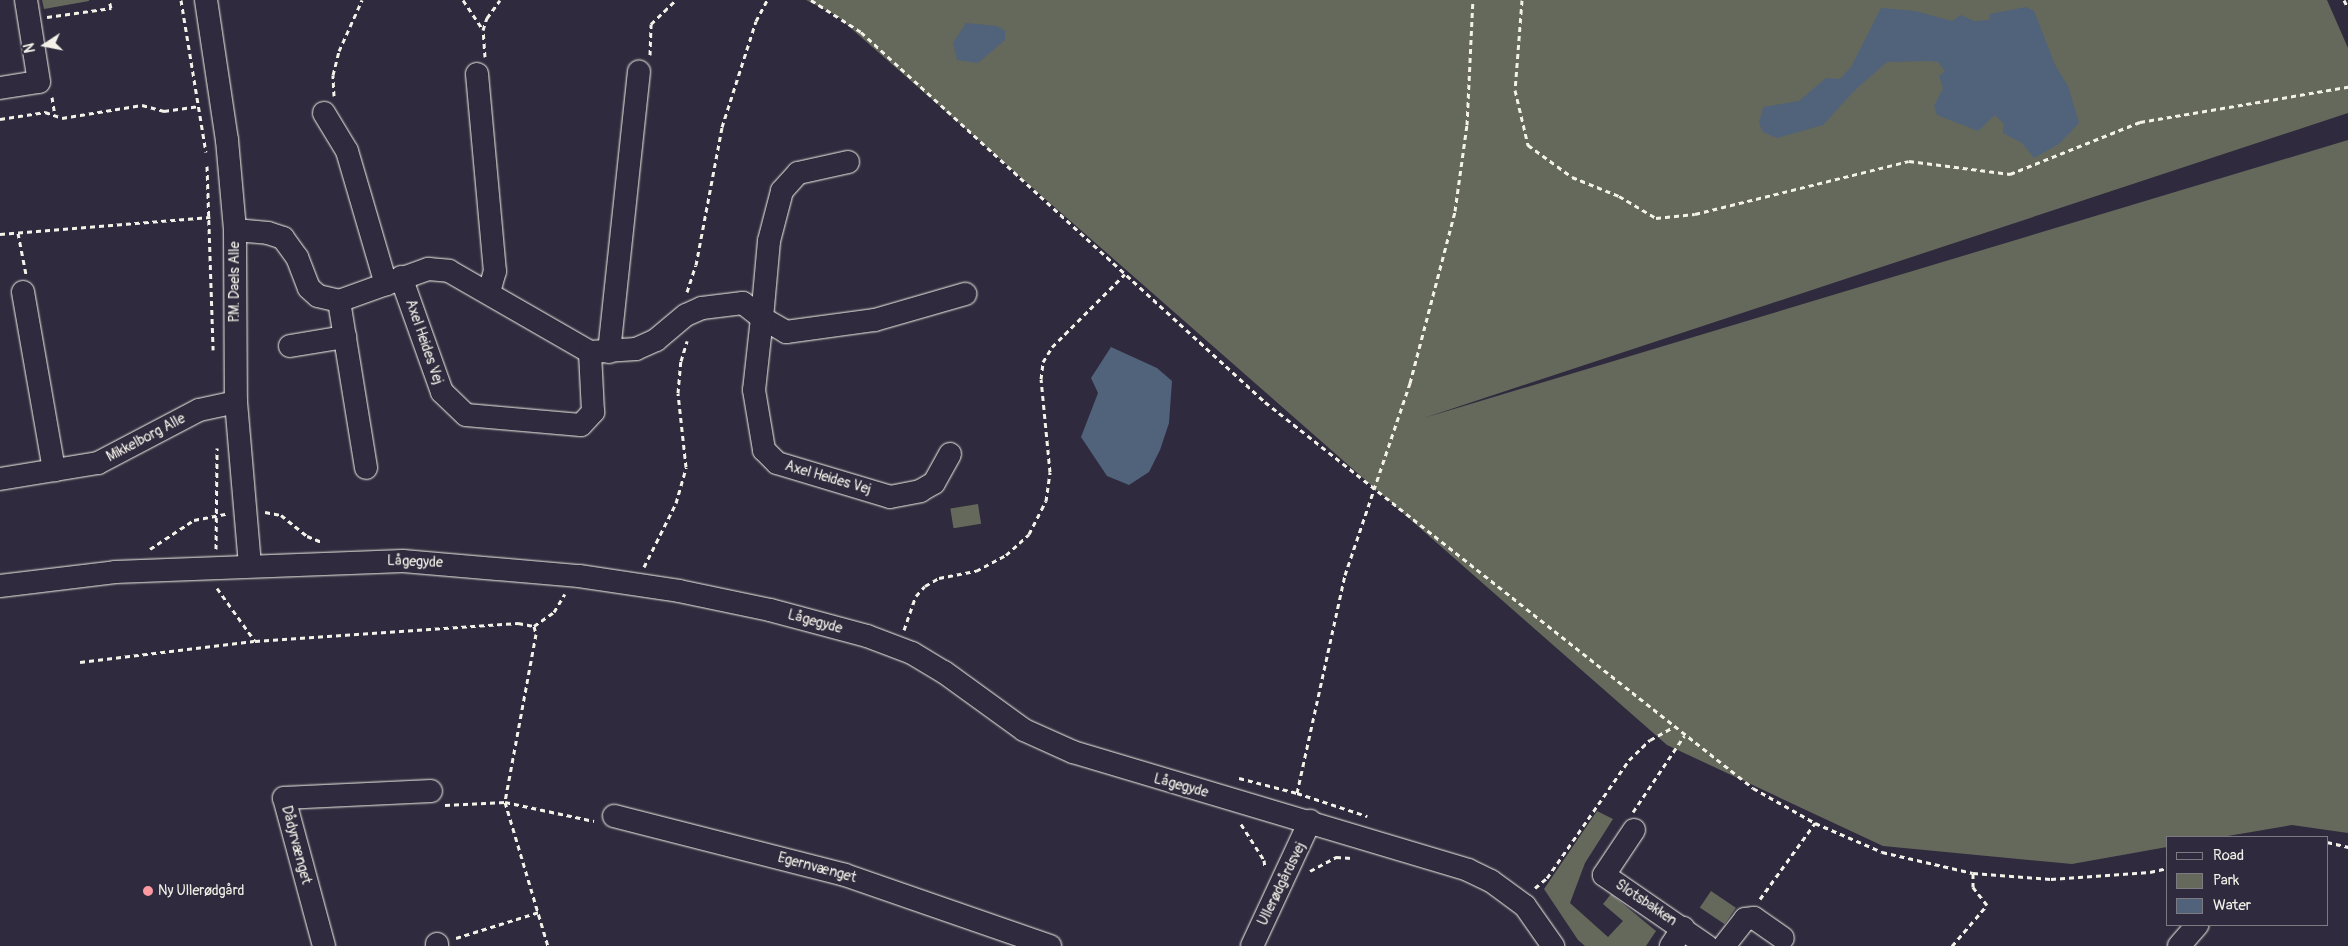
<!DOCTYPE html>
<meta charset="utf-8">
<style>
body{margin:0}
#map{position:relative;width:2348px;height:946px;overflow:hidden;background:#2f2a3d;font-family:Pangolin,sans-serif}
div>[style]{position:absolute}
.green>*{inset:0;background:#64695c;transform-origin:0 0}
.water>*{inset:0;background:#51627b}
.path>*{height:3px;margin-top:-1.5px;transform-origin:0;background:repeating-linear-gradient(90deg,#f4f1e8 0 5px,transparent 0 9px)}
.roads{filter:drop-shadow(0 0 1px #f4f1e8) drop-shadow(0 0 1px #f4f1e8)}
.minor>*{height:22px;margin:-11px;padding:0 11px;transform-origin:11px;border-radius:11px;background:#2f2a3d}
.dots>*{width:14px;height:14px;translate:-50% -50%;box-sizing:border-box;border:2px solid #2f2a3d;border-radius:50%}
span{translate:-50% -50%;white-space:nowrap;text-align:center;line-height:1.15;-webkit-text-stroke:4.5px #2f2a3d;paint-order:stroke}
.street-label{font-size:14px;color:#f4f1e8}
.poi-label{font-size:14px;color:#f4f1e8}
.left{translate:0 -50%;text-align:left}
.legend{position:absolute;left:2166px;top:836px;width:162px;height:90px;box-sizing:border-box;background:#2f2a3d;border:1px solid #7e7a81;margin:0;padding:6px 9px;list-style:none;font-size:15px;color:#f4f1e8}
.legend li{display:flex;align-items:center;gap:10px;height:25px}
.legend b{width:25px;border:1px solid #7e7a81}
.north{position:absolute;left:20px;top:20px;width:50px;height:50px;-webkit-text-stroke:4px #2f2a3d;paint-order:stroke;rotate:259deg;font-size:14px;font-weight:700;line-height:20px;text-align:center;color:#f4f1e8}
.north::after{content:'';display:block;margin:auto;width:18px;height:22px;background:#f4f1e8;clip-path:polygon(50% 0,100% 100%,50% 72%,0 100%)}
</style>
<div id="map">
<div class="green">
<i style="clip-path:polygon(42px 0,89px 0,89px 1px,44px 9px)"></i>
<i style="clip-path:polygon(806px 0,2327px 0,2348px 48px,2348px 113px,1424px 418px,2348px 140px,2348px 833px,2292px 825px,2222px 837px,2167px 837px,2167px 847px,2072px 864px,1883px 846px,1667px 745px,837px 16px)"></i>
<i style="left:978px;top:504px;width:20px;height:28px;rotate:81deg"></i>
<i style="clip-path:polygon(1597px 811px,1613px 819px,1585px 863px,1570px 903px,1608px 937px,1623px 921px,1603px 904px,1611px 894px,1656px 931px,1646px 946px,1585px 946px,1578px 940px,1544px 889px)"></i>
<i style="left:1711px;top:891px;width:30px;height:20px;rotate:34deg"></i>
</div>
<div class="water">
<i style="clip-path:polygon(2026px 7px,2034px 11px,2056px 67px,2068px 86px,2079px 123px,2059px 144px,2034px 158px,2022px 143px,2003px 133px,2004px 124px,1995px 115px,1978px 131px,1937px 115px,1934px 106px,1943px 88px,1939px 76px,1945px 71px,1938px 62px,1929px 61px,1887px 62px,1854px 91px,1823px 125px,1777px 138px,1763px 132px,1759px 123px,1763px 107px,1799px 101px,1826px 78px,1840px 79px,1851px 67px,1881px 8px,1915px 11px,1952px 21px,1961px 15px,1974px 21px,1989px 20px,1990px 14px)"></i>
<i style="clip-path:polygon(966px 23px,997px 26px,1005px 31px,1005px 40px,978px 63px,957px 60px,953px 43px)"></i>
<i style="clip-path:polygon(1111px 347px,1157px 368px,1172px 381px,1169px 423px,1160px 450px,1149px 472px,1129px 485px,1107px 476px,1081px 437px,1098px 393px,1091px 378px)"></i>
</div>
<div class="path">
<i style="left:181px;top:0;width:154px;rotate:80.7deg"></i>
<i style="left:463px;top:0;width:36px;rotate:56deg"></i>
<i style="left:811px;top:0;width:59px;rotate:32.6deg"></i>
<i style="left:861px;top:32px;width:548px;rotate:42.48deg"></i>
<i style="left:1265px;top:402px;width:622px;rotate:38.34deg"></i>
<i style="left:1753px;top:788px;width:71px;rotate:29.4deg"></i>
<i style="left:1815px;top:823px;width:73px;rotate:23.4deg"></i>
<i style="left:1882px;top:852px;width:93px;rotate:13deg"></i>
<i style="left:1973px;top:873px;width:78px;rotate:4.4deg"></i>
<i style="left:2051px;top:879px;width:99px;rotate:-4deg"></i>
<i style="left:2150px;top:872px;width:17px;rotate:-13deg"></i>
<i style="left:1522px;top:0;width:90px;rotate:94.4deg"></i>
<i style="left:1515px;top:90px;width:57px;rotate:76.7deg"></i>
<i style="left:1528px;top:145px;width:54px;rotate:36deg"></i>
<i style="left:1572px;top:177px;width:51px;rotate:22deg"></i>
<i style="left:1619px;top:196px;width:43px;rotate:30.7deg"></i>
<i style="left:1656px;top:218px;width:39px;rotate:-6deg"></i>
<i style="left:1695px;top:214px;width:220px;rotate:-13.9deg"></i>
<i style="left:1909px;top:161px;width:102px;rotate:7.3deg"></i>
<i style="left:2010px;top:174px;width:140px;rotate:-21.8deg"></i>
<i style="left:2140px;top:122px;width:211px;rotate:-9.6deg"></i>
<i style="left:2344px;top:0;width:9px;rotate:63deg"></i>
<i style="left:47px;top:17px;width:65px;rotate:-8deg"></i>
<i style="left:111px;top:8px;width:8px;rotate:-104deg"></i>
<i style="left:650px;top:55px;width:31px;rotate:-88deg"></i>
<i style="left:651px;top:24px;width:35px;rotate:-44deg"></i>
<i style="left:485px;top:57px;width:27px;rotate:-94deg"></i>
<i style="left:483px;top:30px;width:13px;rotate:-72deg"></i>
<i style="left:487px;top:18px;width:22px;rotate:-54deg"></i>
<i style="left:334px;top:96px;width:21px;rotate:-93deg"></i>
<i style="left:333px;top:75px;width:25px;rotate:-76deg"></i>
<i style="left:339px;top:51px;width:56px;rotate:-65.7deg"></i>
<i style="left:52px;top:97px;width:18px;rotate:81deg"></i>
<i style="left:0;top:119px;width:46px;rotate:-8.8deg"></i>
<i style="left:45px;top:112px;width:18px;rotate:19deg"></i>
<i style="left:62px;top:118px;width:81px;rotate:-9.2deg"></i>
<i style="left:142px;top:105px;width:23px;rotate:15deg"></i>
<i style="left:164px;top:111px;width:34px;rotate:-8deg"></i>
<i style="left:207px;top:166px;width:184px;rotate:88.1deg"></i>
<i style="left:18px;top:233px;width:42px;rotate:79deg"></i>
<i style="left:0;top:234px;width:211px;rotate:-4.6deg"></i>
<i style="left:687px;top:292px;width:28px;rotate:-72deg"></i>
<i style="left:696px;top:265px;width:140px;rotate:-79.3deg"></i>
<i style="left:722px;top:127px;width:111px;rotate:-72.2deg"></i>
<i style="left:756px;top:21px;width:24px;rotate:-62deg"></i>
<i style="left:265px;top:512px;width:16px;rotate:11deg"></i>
<i style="left:281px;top:515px;width:33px;rotate:39deg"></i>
<i style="left:307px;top:536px;width:16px;rotate:22deg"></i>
<i style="left:150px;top:549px;width:53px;rotate:-33.4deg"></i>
<i style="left:194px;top:520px;width:33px;rotate:-11deg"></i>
<i style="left:216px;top:549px;width:101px;rotate:-89.4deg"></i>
<i style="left:644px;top:567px;width:72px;rotate:-63.4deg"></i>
<i style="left:676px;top:503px;width:37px;rotate:-74deg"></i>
<i style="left:686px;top:467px;width:74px;rotate:-96.2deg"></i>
<i style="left:678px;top:393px;width:32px;rotate:-85deg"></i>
<i style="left:681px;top:361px;width:21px;rotate:-73deg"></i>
<i style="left:217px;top:588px;width:65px;rotate:54.4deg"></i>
<i style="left:255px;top:641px;width:264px;rotate:-3.9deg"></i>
<i style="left:518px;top:623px;width:16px;rotate:11deg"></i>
<i style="left:534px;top:626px;width:24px;rotate:-35deg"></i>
<i style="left:554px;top:612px;width:21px;rotate:-59deg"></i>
<i style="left:534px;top:626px;width:8px;rotate:76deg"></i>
<i style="left:536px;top:634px;width:171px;rotate:100.5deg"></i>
<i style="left:505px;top:802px;width:150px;rotate:73.4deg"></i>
<i style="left:904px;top:630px;width:36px;rotate:-71deg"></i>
<i style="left:916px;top:596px;width:13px;rotate:-48deg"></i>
<i style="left:925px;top:586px;width:16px;rotate:-30deg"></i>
<i style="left:939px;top:578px;width:38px;rotate:-11deg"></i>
<i style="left:976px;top:571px;width:34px;rotate:-28deg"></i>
<i style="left:1006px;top:555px;width:31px;rotate:-42deg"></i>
<i style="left:1029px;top:534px;width:37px;rotate:-63deg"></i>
<i style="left:1046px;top:501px;width:29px;rotate:-82deg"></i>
<i style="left:1050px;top:472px;width:93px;rotate:-95.5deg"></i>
<i style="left:1041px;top:379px;width:17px;rotate:-83deg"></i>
<i style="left:1043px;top:362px;width:17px;rotate:-59deg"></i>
<i style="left:1052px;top:347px;width:103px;rotate:-45deg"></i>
<i style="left:80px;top:662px;width:175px;rotate:-6.9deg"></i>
<i style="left:1239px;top:778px;width:60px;rotate:14.5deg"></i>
<i style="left:1297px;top:793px;width:74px;rotate:18.2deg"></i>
<i style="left:1297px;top:793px;width:223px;rotate:-77.6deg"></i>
<i style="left:1345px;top:575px;width:203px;rotate:-71.3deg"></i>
<i style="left:1410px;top:383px;width:178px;rotate:-75.3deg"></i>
<i style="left:1455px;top:211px;width:87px;rotate:-82.1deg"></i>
<i style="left:1467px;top:125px;width:125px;rotate:-87.3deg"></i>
<i style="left:445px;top:805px;width:60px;rotate:-2.9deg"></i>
<i style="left:505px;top:802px;width:91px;rotate:12.1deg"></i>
<i style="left:1633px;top:812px;width:92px;rotate:-56.1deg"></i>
<i style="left:1241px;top:824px;width:43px;rotate:57.4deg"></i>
<i style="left:1264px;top:860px;width:8px;rotate:83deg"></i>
<i style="left:2327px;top:842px;width:22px;rotate:13deg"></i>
<i style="left:1310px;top:871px;width:30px;rotate:-28deg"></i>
<i style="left:1336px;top:857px;width:16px;rotate:4deg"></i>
<i style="left:1535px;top:888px;width:16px;rotate:-40deg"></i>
<i style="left:1547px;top:878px;width:144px;rotate:-55.2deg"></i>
<i style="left:1629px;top:760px;width:29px;rotate:-44deg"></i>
<i style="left:1650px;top:740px;width:26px;rotate:-29deg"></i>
<i style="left:1760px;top:899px;width:94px;rotate:-54.1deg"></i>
<i style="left:456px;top:938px;width:87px;rotate:-17.4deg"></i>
<i style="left:1952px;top:946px;width:54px;rotate:-49.5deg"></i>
<i style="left:1987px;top:905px;width:23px;rotate:-128deg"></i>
<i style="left:1973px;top:887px;width:14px;rotate:-90deg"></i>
</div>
<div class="roads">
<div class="minor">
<i style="left:206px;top:0;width:142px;rotate:81.5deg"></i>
<i style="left:227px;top:140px;width:90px;rotate:84.9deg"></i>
<i style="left:235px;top:230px;width:172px;rotate:89.7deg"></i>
<i style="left:236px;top:402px;width:164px;rotate:85.1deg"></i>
<i style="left:477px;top:74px;width:198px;rotate:84.8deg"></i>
<i style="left:495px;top:271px;width:22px;rotate:106deg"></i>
<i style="left:0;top:88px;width:39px;rotate:-9deg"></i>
<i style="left:39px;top:82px;width:83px;rotate:-99deg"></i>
<i style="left:324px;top:113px;width:44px;rotate:58.8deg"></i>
<i style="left:347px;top:151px;width:139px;rotate:73.7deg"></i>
<i style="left:848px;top:162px;width:51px;rotate:167.6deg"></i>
<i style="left:798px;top:173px;width:24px;rotate:132deg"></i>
<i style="left:782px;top:191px;width:52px;rotate:104.6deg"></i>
<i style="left:769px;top:241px;width:77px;rotate:95.2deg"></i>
<i style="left:762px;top:318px;width:28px;rotate:30deg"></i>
<i style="left:786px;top:332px;width:90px;rotate:-7.7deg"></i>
<i style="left:875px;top:320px;width:94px;rotate:-16.1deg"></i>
<i style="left:235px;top:230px;width:33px;rotate:5deg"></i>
<i style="left:268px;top:233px;width:16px;rotate:18deg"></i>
<i style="left:283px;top:238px;width:24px;rotate:54deg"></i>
<i style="left:297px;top:257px;width:33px;rotate:69deg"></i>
<i style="left:309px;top:288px;width:12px;rotate:42deg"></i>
<i style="left:318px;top:296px;width:22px;rotate:13deg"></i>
<i style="left:339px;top:301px;width:95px;rotate:-19.8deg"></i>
<i style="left:428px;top:269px;width:21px;rotate:5deg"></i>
<i style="left:449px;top:271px;width:163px;rotate:29.9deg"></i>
<i style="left:590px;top:352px;width:46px;rotate:-3.7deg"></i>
<i style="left:636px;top:349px;width:22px;rotate:-24deg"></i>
<i style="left:656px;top:340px;width:39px;rotate:-40deg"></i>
<i style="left:686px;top:315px;width:17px;rotate:-24deg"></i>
<i style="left:702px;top:308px;width:41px;rotate:-7deg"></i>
<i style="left:743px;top:303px;width:24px;rotate:38deg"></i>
<i style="left:762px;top:318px;width:72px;rotate:96.3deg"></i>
<i style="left:754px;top:390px;width:61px;rotate:80.5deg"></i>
<i style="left:764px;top:450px;width:18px;rotate:45deg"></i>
<i style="left:777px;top:463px;width:118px;rotate:16.7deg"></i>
<i style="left:890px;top:497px;width:31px;rotate:-11deg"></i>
<i style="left:920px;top:491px;width:16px;rotate:-30deg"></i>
<i style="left:934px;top:483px;width:33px;rotate:-61deg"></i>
<i style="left:401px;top:277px;width:122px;rotate:70.4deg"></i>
<i style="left:442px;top:392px;width:33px;rotate:44deg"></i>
<i style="left:466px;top:415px;width:115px;rotate:5deg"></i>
<i style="left:581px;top:425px;width:18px;rotate:-47deg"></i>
<i style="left:593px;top:412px;width:60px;rotate:-92.9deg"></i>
<i style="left:23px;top:292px;width:181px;rotate:80.1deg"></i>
<i style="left:339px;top:301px;width:169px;rotate:80.8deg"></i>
<i style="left:290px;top:346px;width:56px;rotate:-9.3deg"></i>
<i style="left:609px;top:352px;width:282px;rotate:-83.9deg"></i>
<i style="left:0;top:479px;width:99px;rotate:-9.3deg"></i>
<i style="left:98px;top:463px;width:114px;rotate:-27.7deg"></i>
<i style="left:199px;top:410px;width:38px;rotate:-12deg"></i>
<i style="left:0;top:586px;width:116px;rotate:-6.9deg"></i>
<i style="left:115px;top:572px;width:288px;rotate:-2.2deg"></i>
<i style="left:403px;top:561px;width:177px;rotate:4.9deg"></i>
<i style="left:579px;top:576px;width:101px;rotate:8.5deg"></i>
<i style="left:679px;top:591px;width:93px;rotate:11.8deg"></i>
<i style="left:770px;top:610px;width:100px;rotate:15deg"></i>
<i style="left:867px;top:636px;width:48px;rotate:20.7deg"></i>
<i style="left:912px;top:653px;width:37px;rotate:31deg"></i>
<i style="left:944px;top:672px;width:99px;rotate:35.9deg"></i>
<i style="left:1024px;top:730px;width:54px;rotate:24.2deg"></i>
<i style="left:1073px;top:752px;width:412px;rotate:16.6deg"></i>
<i style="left:1468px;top:870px;width:25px;rotate:26deg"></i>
<i style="left:1491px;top:881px;width:42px;rotate:36.3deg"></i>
<i style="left:1525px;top:906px;width:49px;rotate:55deg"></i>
<i style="left:614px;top:816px;width:238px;rotate:14.3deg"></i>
<i style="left:845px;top:875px;width:217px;rotate:19.1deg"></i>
<i style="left:1634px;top:830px;width:54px;rotate:123.7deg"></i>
<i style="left:1604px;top:875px;width:125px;rotate:34.6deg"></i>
<i style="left:437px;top:944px;width:2px;rotate:90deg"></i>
<i style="left:324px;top:946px;width:153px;rotate:-105.1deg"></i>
<i style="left:284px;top:798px;width:147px;rotate:-2.7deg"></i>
<i style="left:1252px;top:946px;width:138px;rotate:-65.1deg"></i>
<i style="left:1671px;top:946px;width:22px;rotate:-56deg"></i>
<i style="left:1724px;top:946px;width:34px;rotate:-52deg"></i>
<i style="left:1745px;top:919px;width:9px;rotate:-6deg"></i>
<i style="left:1754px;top:918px;width:35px;rotate:35deg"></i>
<i style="left:2179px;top:946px;width:28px;rotate:-49deg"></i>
</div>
</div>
<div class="dots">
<i style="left:148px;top:891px;background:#ff9aa2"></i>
</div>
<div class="street-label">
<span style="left:235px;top:282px;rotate:-90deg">P.M. Daels Alle</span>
<span style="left:424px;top:342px;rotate:71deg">Axel Heides Vej</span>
<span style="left:146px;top:438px;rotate:-28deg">Mikkelborg Alle</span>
<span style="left:828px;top:478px;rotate:16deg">Axel Heides Vej</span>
<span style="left:415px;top:562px;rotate:2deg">Lågegyde</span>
<span style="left:815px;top:622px;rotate:15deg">Lågegyde</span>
<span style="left:1181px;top:786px;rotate:15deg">Lågegyde</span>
<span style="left:296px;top:845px;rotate:75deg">Dådyrvænget</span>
<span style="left:817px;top:868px;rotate:15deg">Egernvænget</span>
<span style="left:1282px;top:884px;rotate:-64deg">Ullerødgårdsvej</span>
<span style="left:1646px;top:903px;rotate:34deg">Slotsbakken</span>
</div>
<div class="poi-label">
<span class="left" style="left:158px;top:891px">Ny Ullerødgård</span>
</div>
<ul class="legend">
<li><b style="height:6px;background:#2f2a3d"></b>Road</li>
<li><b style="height:14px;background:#64695c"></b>Park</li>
<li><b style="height:14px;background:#51627b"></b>Water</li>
</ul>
<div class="north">N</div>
</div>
